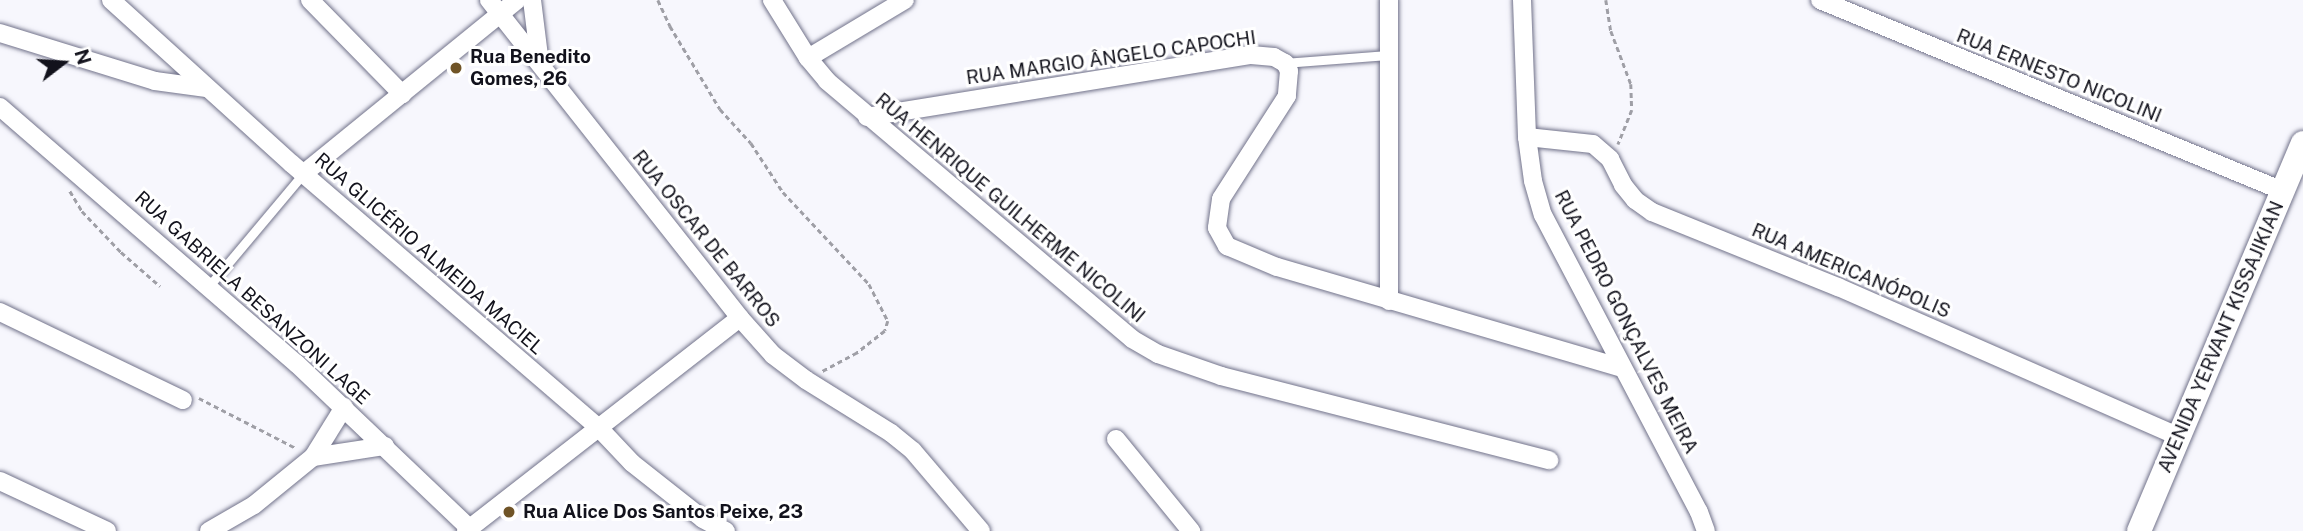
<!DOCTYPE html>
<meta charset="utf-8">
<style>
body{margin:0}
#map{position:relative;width:2303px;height:531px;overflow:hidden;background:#f7f7fd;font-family:"Public Sans",sans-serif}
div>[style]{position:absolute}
.path>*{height:2.5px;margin-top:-1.25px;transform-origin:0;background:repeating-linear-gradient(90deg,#9f9fa6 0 5px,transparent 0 8.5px)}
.roads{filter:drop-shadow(0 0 2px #71728a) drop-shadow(0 0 2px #71728a)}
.service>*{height:9px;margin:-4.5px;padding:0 4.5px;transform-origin:4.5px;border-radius:4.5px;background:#fff}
.minor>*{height:18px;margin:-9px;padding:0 9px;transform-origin:9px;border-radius:9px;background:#fff}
.secondary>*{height:24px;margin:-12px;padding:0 12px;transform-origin:12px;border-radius:12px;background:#fff}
.dots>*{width:19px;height:19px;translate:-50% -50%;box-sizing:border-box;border:4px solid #fff;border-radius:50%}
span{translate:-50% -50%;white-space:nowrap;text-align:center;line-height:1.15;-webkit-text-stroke:6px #fff;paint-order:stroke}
.poi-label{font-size:19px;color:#12121c;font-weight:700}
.left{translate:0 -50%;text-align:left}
.street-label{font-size:19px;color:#12121c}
.north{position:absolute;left:28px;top:28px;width:70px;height:70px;-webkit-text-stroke:5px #fff;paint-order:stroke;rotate:73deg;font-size:19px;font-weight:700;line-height:28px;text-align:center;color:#12121c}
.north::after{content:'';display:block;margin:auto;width:24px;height:32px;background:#12121c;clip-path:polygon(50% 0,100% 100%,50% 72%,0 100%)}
</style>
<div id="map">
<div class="path">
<i style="left:658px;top:0;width:29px;rotate:65deg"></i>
<i style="left:670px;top:26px;width:97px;rotate:58.9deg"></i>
<i style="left:720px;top:109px;width:46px;rotate:47.6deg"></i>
<i style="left:751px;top:143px;width:59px;rotate:56.9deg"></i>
<i style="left:783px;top:192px;width:126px;rotate:46.9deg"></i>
<i style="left:869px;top:284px;width:42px;rotate:62.8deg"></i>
<i style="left:888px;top:321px;width:10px;rotate:107deg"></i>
<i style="left:885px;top:331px;width:36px;rotate:142deg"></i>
<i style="left:857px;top:353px;width:40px;rotate:152deg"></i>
<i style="left:1606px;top:0;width:31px;rotate:81deg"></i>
<i style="left:1611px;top:31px;width:57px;rotate:69.3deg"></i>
<i style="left:1631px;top:84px;width:26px;rotate:88deg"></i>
<i style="left:1632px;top:110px;width:37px;rotate:112deg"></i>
<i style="left:70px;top:191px;width:23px;rotate:59deg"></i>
<i style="left:82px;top:211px;width:57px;rotate:46.4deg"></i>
<i style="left:121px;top:252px;width:52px;rotate:41.1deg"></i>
<i style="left:199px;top:398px;width:109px;rotate:27.3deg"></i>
</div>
<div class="roads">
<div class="service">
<i style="left:1285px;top:63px;width:105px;rotate:-4.4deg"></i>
<i style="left:209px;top:286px;width:146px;rotate:-50deg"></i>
</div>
<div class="minor">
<i style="left:111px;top:0;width:244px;rotate:42.2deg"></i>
<i style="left:292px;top:164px;width:405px;rotate:40.7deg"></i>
<i style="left:599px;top:428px;width:48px;rotate:46.7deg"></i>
<i style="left:632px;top:463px;width:90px;rotate:38.3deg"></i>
<i style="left:703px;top:519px;width:26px;rotate:28deg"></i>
<i style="left:310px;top:0;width:132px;rotate:45.6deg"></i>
<i style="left:489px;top:0;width:405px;rotate:51.7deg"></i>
<i style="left:740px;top:318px;width:50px;rotate:48.3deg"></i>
<i style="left:773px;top:355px;width:41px;rotate:37.1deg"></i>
<i style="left:806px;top:380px;width:100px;rotate:31.9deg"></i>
<i style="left:891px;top:433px;width:28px;rotate:39deg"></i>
<i style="left:913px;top:451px;width:105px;rotate:49.6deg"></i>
<i style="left:532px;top:0;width:64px;rotate:82.9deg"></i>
<i style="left:772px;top:0;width:68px;rotate:58.2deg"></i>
<i style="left:808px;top:58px;width:30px;rotate:50deg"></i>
<i style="left:827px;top:81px;width:399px;rotate:40.2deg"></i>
<i style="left:1132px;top:339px;width:30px;rotate:30deg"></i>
<i style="left:1158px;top:354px;width:67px;rotate:19.2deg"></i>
<i style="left:1221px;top:376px;width:339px;rotate:14.4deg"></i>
<i style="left:1522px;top:0;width:137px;rotate:87.9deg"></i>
<i style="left:1527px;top:137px;width:44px;rotate:82.2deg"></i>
<i style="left:1533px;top:181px;width:35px;rotate:74deg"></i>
<i style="left:1543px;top:215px;width:335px;rotate:62.3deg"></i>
<i style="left:1699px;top:512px;width:20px;rotate:70deg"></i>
<i style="left:1820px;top:0;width:501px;rotate:22.42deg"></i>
<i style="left:0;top:33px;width:162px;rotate:17.2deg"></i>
<i style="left:155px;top:81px;width:52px;rotate:7.7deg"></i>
<i style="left:808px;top:58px;width:113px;rotate:-30.9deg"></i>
<i style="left:0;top:107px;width:393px;rotate:40.9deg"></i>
<i style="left:297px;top:364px;width:238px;rotate:43.6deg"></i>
<i style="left:867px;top:117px;width:389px;rotate:-9.2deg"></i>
<i style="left:1251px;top:55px;width:23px;rotate:5deg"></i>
<i style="left:1274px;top:57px;width:13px;rotate:29deg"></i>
<i style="left:1285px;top:63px;width:9px;rotate:63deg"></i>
<i style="left:1289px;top:71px;width:25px;rotate:95deg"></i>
<i style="left:1287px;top:96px;width:122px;rotate:122.7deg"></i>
<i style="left:1221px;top:199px;width:29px;rotate:98deg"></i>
<i style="left:1217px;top:228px;width:21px;rotate:61deg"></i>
<i style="left:1227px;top:246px;width:54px;rotate:22.8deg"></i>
<i style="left:1277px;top:267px;width:359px;rotate:16.3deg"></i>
<i style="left:1527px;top:137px;width:66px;rotate:6.1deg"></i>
<i style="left:1593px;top:144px;width:23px;rotate:41deg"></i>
<i style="left:1610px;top:159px;width:29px;rotate:63deg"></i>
<i style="left:1623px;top:185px;width:19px;rotate:51deg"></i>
<i style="left:1635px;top:200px;width:21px;rotate:35deg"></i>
<i style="left:1652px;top:212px;width:201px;rotate:22deg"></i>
<i style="left:1838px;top:287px;width:371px;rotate:23.7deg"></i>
<i style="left:303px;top:174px;width:276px;rotate:-39.1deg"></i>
<i style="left:1389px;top:301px;width:301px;rotate:-90deg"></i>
<i style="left:0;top:312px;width:203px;rotate:25.7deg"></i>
<i style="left:1116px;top:439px;width:119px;rotate:50.8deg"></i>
<i style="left:313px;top:457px;width:73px;rotate:-8.7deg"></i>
<i style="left:0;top:481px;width:118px;rotate:25deg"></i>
<i style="left:209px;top:531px;width:52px;rotate:-30deg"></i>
<i style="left:254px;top:505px;width:76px;rotate:-39.1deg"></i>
<i style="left:313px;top:457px;width:59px;rotate:-58.2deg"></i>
<i style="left:466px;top:531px;width:347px;rotate:-37.9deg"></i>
</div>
<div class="secondary">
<i style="left:2139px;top:531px;width:421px;rotate:-67.1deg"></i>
</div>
</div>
<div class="dots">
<i style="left:456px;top:68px;background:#705427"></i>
<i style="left:509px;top:512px;background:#705427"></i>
</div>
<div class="poi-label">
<span class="left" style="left:470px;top:68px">Rua Benedito<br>Gomes, 26</span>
<span class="left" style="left:523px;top:512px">Rua Alice Dos Santos Peixe, 23</span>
</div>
<div class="street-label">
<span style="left:1111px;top:58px;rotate:-8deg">RUA MARGIO ÂNGELO CAPOCHI</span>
<span style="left:2059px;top:76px;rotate:22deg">RUA ERNESTO NICOLINI</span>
<span style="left:1010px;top:208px;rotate:40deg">RUA HENRIQUE GUILHERME NICOLINI</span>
<span style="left:706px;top:239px;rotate:51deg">RUA OSCAR DE BARROS</span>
<span style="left:429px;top:254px;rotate:41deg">RUA GLICÉRIO ALMEIDA MACIEL</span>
<span style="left:1851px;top:271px;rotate:23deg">RUA AMERICANÓPOLIS</span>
<span style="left:252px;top:298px;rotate:42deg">RUA GABRIELA BESANZONI LAGE</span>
<span style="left:1626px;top:322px;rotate:63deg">RUA PEDRO GONÇALVES MEIRA</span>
<span style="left:2221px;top:337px;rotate:-67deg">AVENIDA YERVANT KISSAJIKIAN</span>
</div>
<div class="north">N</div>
</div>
